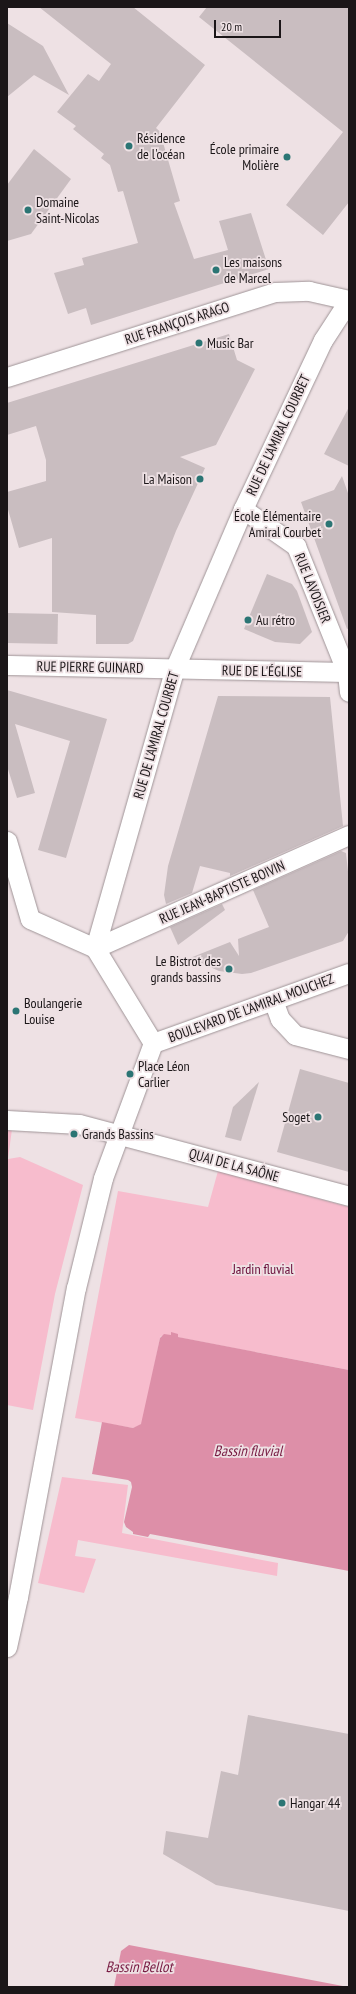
<!DOCTYPE html>
<meta charset="utf-8">
<style>
body{margin:0}
#map{position:relative;width:356px;height:1994px;overflow:hidden;background:#eee1e4;font-family:"PT Sans Narrow",sans-serif}
div>[style]{position:absolute}
.green>*{inset:0;background:#f7bccd}
.water>*{inset:0;background:#dd8fa8}
.building>*{inset:0;background:#c9bdc0;transform-origin:0 0}
.roads{filter:drop-shadow(0 0 1px #9f9497) drop-shadow(0 0 1px #9f9497)}
.street>*{height:19px;margin:-9.5px;padding:0 9.5px;transform-origin:9.5px;border-radius:9.5px;background:#fff}
.dots>*{width:11px;height:11px;translate:-50% -50%;box-sizing:border-box;border:2px solid #eee1e4;border-radius:50%}
span{translate:-50% -50%;white-space:nowrap;text-align:center;line-height:1.15;-webkit-text-stroke:3.5px #eee1e4;paint-order:stroke}
.poi-label{font-size:14px;color:#1b1618}
.left{translate:0 -50%;text-align:left}
.right{translate:-100% -50%;text-align:right}
.street-label{font-size:14px;color:#1b1618}
.park-label{font-size:14px;color:#670835}
.water-label{font-size:15px;color:#781c43;font-style:italic}
.frame{position:absolute;inset:0;border:8px solid #1b1618;pointer-events:none}
.scale{position:absolute;left:214px;top:20px;width:67px;height:18px;box-sizing:border-box;border:2px solid #1b1618;border-top:0;padding-left:5px;font-size:12px;line-height:14px;white-space:nowrap;color:#1b1618;-webkit-text-stroke:3px #eee1e4;paint-order:stroke}
</style>
<div id="map">
<div class="green">
<i style="clip-path:polygon(7px 1128px,12px 1129px,8px 1159px,20px 1157px,83px 1185px,55px 1294px,33px 1410px,7px 1405px)"></i>
<i style="clip-path:polygon(218px 1171px,349px 1207px,349px 1370px,177px 1337px,171px 1333px,171px 1335px,161px 1336px,160px 1338px,143px 1422px,139px 1426px,133px 1428px,75px 1418px,118px 1191px,208px 1207px)"></i>
<i style="clip-path:polygon(62px 1477px,128px 1485px,122px 1533px,278px 1563px,277px 1576px,78px 1540px,75px 1556px,96px 1559px,84px 1593px,38px 1583px)"></i>
</div>
<div class="water">
<i style="clip-path:polygon(171px 1332px,178px 1334px,178px 1337px,349px 1370px,349px 1571px,150px 1534px,148px 1537px,133px 1534px,133px 1532px,126px 1527px,124px 1522px,132px 1487px,131px 1482px,128px 1480px,92px 1474px,102px 1422px,133px 1428px,141px 1424px,160px 1338px,164px 1334px,171px 1335px)"></i>
<i style="clip-path:polygon(129px 1945px,348px 1987px,114px 1987px,121px 1951px)"></i>
</div>
<div class="building">
<i style="clip-path:polygon(39px 7px,133px 7px,205px 65px,156px 128px,165px 136px,162px 139px,180px 201px,174px 203px,194px 259px,228px 250px,219px 221px,251px 213px,269px 269px,91px 325px,86px 308px,68px 314px,54px 273px,84px 265px,82px 258px,138px 243px,123px 191px,118px 192px,110px 165px,101px 158px,104px 154px,73px 129px,76px 126px,57px 112px,88px 74px,99px 81px,111px 64px)"></i>
<i style="clip-path:polygon(207px 7px,349px 7px,349px 202px,323px 235px,286px 205px,343px 132px,199px 17px)"></i>
<i style="clip-path:polygon(7px 23px,43px 46px,69px 95px,34px 75px,7px 97px)"></i>
<i style="clip-path:polygon(34px 149px,71px 179px,31px 234px,7px 241px,7px 185px)"></i>
<i style="clip-path:polygon(229px 334px,237px 360px,255px 369px,216px 445px,180px 457px,205px 468px,176px 531px,133px 641px,128px 644px,96px 644px,96px 615px,52px 612px,52px 538px,19px 548px,7px 506px,7px 492px,46px 481px,46px 460px,36px 426px,7px 435px,7px 403px)"></i>
<i style="clip-path:polygon(349px 407px,349px 466px,324px 454px)"></i>
<i style="clip-path:polygon(342px 476px,349px 496px,349px 628px,347px 629px,301px 502px,334px 490px)"></i>
<i style="clip-path:polygon(267px 574px,292px 584px,297px 591px,312px 632px,300px 644px,275px 642px,244px 629px)"></i>
<i style="left:7px;top:613px;width:51px;height:30px;rotate:1deg"></i>
<i style="clip-path:polygon(7px 690px,107px 719px,66px 858px,38px 850px,70px 741px,15px 724px,35px 793px,17px 798px,7px 766px)"></i>
<i style="clip-path:polygon(218px 696px,330px 697px,343px 826px,230px 876px,230px 873px,200px 866px,192px 893px,166px 904px,164px 895px,168px 866px)"></i>
<i style="clip-path:polygon(341px 851px,346px 853px,349px 881px,349px 931px,343px 941px,251px 973px,242px 974px,219px 971px,190px 958px,230px 942px,239px 956px,238px 939px,269px 927px,253px 890px)"></i>
<i style="clip-path:polygon(222px 904px,225px 910px,178px 945px,170px 927px)"></i>
<i style="clip-path:polygon(300px 1069px,349px 1083px,349px 1172px,277px 1152px)"></i>
<i style="clip-path:polygon(259px 1082px,241px 1141px,225px 1137px,233px 1107px)"></i>
<i style="clip-path:polygon(248px 1715px,349px 1734px,349px 1911px,216px 1885px,163px 1854px,166px 1831px,208px 1838px,221px 1771px,238px 1775px)"></i>
</div>
<div class="roads">
<div class="street">
<i style="left:7px;top:377px;width:281px;rotate:-17.6deg"></i>
<i style="left:275px;top:292px;width:34px;rotate:-2deg"></i>
<i style="left:309px;top:291px;width:41px;rotate:12.7deg"></i>
<i style="left:243px;top:509px;width:65px;rotate:34.9deg"></i>
<i style="left:296px;top:546px;width:137px;rotate:68.1deg"></i>
<i style="left:347px;top:673px;width:19px;rotate:84deg"></i>
<i style="left:7px;top:665px;width:342px;rotate:1.2deg"></i>
<i style="left:7px;top:841px;width:81px;rotate:73.6deg"></i>
<i style="left:30px;top:919px;width:71px;rotate:24deg"></i>
<i style="left:95px;top:948px;width:278px;rotate:-24deg"></i>
<i style="left:273px;top:1000px;width:20px;rotate:70deg"></i>
<i style="left:280px;top:1019px;width:22px;rotate:47deg"></i>
<i style="left:295px;top:1035px;width:56px;rotate:14.5deg"></i>
<i style="left:153px;top:1043px;width:111px;rotate:-121.4deg"></i>
<i style="left:95px;top:948px;width:289px;rotate:-74.1deg"></i>
<i style="left:174px;top:670px;width:175px;rotate:-66.8deg"></i>
<i style="left:243px;top:509px;width:187px;rotate:-64.7deg"></i>
<i style="left:323px;top:340px;width:48px;rotate:-57deg"></i>
<i style="left:153px;top:1043px;width:208px;rotate:-19.7deg"></i>
<i style="left:7px;top:1120px;width:72px;rotate:3.2deg"></i>
<i style="left:79px;top:1124px;width:279px;rotate:14.9deg"></i>
<i style="left:7px;top:1647px;width:51px;rotate:-77.6deg"></i>
<i style="left:18px;top:1597px;width:314px;rotate:-79.4deg"></i>
<i style="left:76px;top:1288px;width:113px;rotate:-76.2deg"></i>
<i style="left:103px;top:1178px;width:144px;rotate:-69.7deg"></i>
</div>
</div>
<div class="dots">
<i style="left:129px;top:146px;background:#2b7574"></i>
<i style="left:287px;top:157px;background:#2b7574"></i>
<i style="left:28px;top:210px;background:#2b7574"></i>
<i style="left:216px;top:270px;background:#2b7574"></i>
<i style="left:199px;top:343px;background:#2b7574"></i>
<i style="left:200px;top:479px;background:#2b7574"></i>
<i style="left:329px;top:524px;background:#2b7574"></i>
<i style="left:248px;top:620px;background:#2b7574"></i>
<i style="left:229px;top:969px;background:#2b7574"></i>
<i style="left:16px;top:1011px;background:#2b7574"></i>
<i style="left:130px;top:1074px;background:#2b7574"></i>
<i style="left:318px;top:1117px;background:#2b7574"></i>
<i style="left:74px;top:1134px;background:#2b7574"></i>
<i style="left:282px;top:1803px;background:#2b7574"></i>
</div>
<div class="poi-label">
<span class="left" style="left:137px;top:146px">Résidence<br>de l'océan</span>
<span class="right" style="left:279px;top:157px">École primaire<br>Molière</span>
<span class="left" style="left:36px;top:210px">Domaine<br>Saint-Nicolas</span>
<span class="left" style="left:224px;top:270px">Les maisons<br>de Marcel</span>
<span class="left" style="left:207px;top:343px">Music Bar</span>
<span class="right" style="left:192px;top:479px">La Maison</span>
<span class="right" style="left:321px;top:524px">École Élémentaire<br>Amiral Courbet</span>
<span class="left" style="left:256px;top:620px">Au rétro</span>
<span class="right" style="left:221px;top:969px">Le Bistrot des<br>grands bassins</span>
<span class="left" style="left:24px;top:1011px">Boulangerie<br>Louise</span>
<span class="left" style="left:138px;top:1074px">Place Léon<br>Carlier</span>
<span class="right" style="left:310px;top:1117px">Soget</span>
<span class="left" style="left:82px;top:1134px">Grands Bassins</span>
<span class="left" style="left:290px;top:1803px">Hangar 44</span>
</div>
<div class="street-label">
<span style="left:177px;top:323px;rotate:-18deg">RUE FRANÇOIS ARAGO</span>
<span style="left:278px;top:435px;rotate:-65deg">RUE DE L'AMIRAL COURBET</span>
<span style="left:313px;top:588px;rotate:68deg">RUE LAVOISIER</span>
<span style="left:90px;top:667px;rotate:1deg">RUE PIERRE GUINARD</span>
<span style="left:262px;top:671px;rotate:1deg">RUE DE L'ÉGLISE</span>
<span style="left:156px;top:735px;rotate:-74deg">RUE DE L'AMIRAL COURBET</span>
<span style="left:222px;top:892px;rotate:-24deg">RUE JEAN-BAPTISTE BOIVIN</span>
<span style="left:251px;top:1008px;rotate:-20deg">BOULEVARD DE L'AMIRAL MOUCHEZ</span>
<span style="left:234px;top:1165px;rotate:15deg">QUAI DE LA SAÔNE</span>
</div>
<div class="park-label">
<span style="left:263px;top:1269px">Jardin fluvial</span>
</div>
<div class="water-label">
<span style="left:248px;top:1451px">Bassin fluvial</span>
<span style="left:139px;top:1967px">Bassin Bellot</span>
</div>
<div class="frame"></div>
<div class="scale">20 m</div>
</div>
